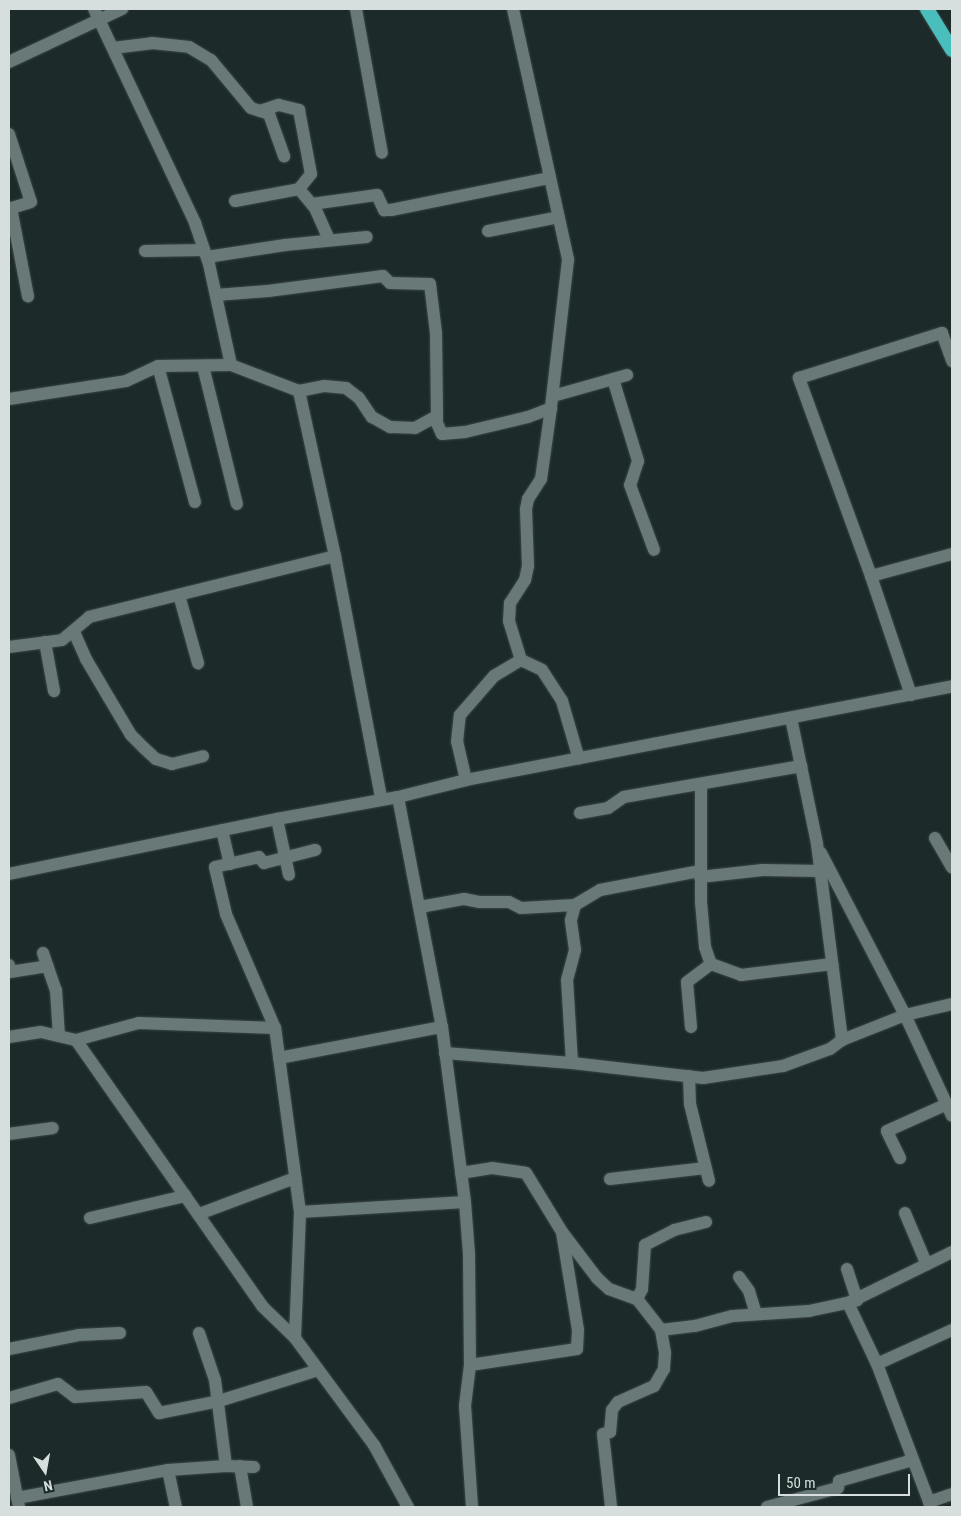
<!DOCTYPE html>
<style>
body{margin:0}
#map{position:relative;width:961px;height:1516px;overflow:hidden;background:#1c2a29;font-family:"Roboto Condensed",sans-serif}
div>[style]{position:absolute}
.roads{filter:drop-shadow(0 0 1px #3c4747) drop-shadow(0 0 1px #3c4747)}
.minor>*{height:12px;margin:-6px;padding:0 6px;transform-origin:6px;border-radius:6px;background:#697978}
.secondary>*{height:12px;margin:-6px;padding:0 6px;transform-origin:6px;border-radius:6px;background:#697978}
.trunk>*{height:14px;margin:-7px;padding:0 7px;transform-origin:7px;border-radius:7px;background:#4abebd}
span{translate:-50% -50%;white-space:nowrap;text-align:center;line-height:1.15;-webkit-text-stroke:5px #1c2a29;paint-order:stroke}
.frame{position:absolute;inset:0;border:10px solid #d6dfde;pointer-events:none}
.north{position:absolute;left:20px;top:1446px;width:50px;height:50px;-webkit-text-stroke:4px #1c2a29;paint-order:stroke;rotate:168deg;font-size:14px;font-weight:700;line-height:20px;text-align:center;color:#d6dfde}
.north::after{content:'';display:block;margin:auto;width:18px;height:22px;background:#d6dfde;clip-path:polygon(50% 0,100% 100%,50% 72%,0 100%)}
.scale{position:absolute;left:778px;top:1474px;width:132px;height:22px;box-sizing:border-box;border:2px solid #d6dfde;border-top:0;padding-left:6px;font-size:15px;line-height:18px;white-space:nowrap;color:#d6dfde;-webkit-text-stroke:4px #1c2a29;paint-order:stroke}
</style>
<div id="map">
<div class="roads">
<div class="minor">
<i style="left:94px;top:9px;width:237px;rotate:64.7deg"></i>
<i style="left:195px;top:223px;width:43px;rotate:71.1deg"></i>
<i style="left:209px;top:264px;width:103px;rotate:77.7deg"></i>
<i style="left:356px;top:9px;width:146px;rotate:79.8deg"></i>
<i style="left:513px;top:9px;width:257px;rotate:77.6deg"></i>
<i style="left:568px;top:260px;width:149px;rotate:96.6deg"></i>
<i style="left:551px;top:408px;width:72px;rotate:98deg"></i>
<i style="left:541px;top:479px;width:24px;rotate:123deg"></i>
<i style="left:528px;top:499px;width:10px;rotate:101deg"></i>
<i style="left:526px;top:509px;width:57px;rotate:88deg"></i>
<i style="left:528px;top:566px;width:14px;rotate:102deg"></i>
<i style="left:525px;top:580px;width:27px;rotate:123deg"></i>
<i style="left:510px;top:603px;width:18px;rotate:93deg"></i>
<i style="left:509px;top:621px;width:41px;rotate:72.9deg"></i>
<i style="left:521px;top:660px;width:23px;rotate:25deg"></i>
<i style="left:542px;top:670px;width:37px;rotate:57deg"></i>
<i style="left:562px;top:701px;width:60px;rotate:73.7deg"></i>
<i style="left:113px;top:48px;width:39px;rotate:-7deg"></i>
<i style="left:152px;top:43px;width:37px;rotate:6deg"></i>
<i style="left:189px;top:47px;width:26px;rotate:31deg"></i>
<i style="left:211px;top:60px;width:62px;rotate:50.2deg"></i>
<i style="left:251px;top:108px;width:19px;rotate:18deg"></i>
<i style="left:269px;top:114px;width:45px;rotate:70.3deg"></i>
<i style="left:9px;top:62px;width:125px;rotate:-25.1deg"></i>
<i style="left:260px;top:111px;width:20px;rotate:-18deg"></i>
<i style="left:279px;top:105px;width:21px;rotate:14deg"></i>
<i style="left:299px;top:110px;width:65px;rotate:79.4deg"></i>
<i style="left:311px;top:174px;width:19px;rotate:129deg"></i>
<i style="left:9px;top:134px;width:71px;rotate:72.1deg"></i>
<i style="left:31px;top:202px;width:21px;rotate:163deg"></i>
<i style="left:11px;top:208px;width:90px;rotate:79.1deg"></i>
<i style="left:235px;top:201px;width:65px;rotate:-10.6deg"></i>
<i style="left:299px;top:189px;width:25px;rotate:50deg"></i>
<i style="left:315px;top:208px;width:35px;rotate:66deg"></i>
<i style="left:312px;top:204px;width:66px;rotate:-7.9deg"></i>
<i style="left:377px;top:195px;width:17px;rotate:65deg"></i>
<i style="left:384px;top:210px;width:7px"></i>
<i style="left:391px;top:210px;width:162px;rotate:-11.4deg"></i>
<i style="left:488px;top:231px;width:72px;rotate:-11.2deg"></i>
<i style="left:145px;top:251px;width:59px;rotate:-1deg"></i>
<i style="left:207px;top:257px;width:79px;rotate:-8.7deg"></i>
<i style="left:285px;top:245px;width:82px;rotate:-5.6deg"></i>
<i style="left:216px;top:295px;width:52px;rotate:-4.4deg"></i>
<i style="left:268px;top:291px;width:116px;rotate:-7.4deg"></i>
<i style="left:383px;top:276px;width:10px;rotate:45deg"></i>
<i style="left:390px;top:283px;width:40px;rotate:1.4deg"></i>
<i style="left:430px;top:284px;width:49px;rotate:83deg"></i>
<i style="left:436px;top:333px;width:83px;rotate:89.3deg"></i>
<i style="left:158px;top:366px;width:141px;rotate:74.8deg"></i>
<i style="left:203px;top:366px;width:142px;rotate:76.2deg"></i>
<i style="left:613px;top:379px;width:86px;rotate:73deg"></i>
<i style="left:638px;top:461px;width:25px;rotate:108deg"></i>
<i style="left:630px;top:485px;width:69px;rotate:69.7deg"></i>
<i style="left:299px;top:391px;width:169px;rotate:77.7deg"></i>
<i style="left:335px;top:556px;width:246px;rotate:79.2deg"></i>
<i style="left:553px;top:396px;width:77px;rotate:-15.8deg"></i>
<i style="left:9px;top:399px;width:118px;rotate:-8.7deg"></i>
<i style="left:126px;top:381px;width:35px;rotate:-25deg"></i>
<i style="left:158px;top:366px;width:73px;rotate:-0.8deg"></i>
<i style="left:231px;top:365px;width:73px;rotate:20.9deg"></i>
<i style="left:299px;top:391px;width:25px;rotate:-11deg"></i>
<i style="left:324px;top:386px;width:22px;rotate:5deg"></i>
<i style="left:346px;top:388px;width:16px;rotate:38deg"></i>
<i style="left:359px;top:398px;width:23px;rotate:56deg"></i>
<i style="left:372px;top:417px;width:21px;rotate:29deg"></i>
<i style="left:390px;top:427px;width:25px;rotate:2deg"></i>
<i style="left:415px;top:428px;width:25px;rotate:-29deg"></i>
<i style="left:437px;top:416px;width:7px;rotate:90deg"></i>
<i style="left:437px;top:423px;width:12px;rotate:66deg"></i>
<i style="left:442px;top:434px;width:23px;rotate:-5deg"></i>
<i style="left:465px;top:432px;width:65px;rotate:-13.4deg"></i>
<i style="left:528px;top:417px;width:25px;rotate:-21deg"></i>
<i style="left:871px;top:576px;width:84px;rotate:-15.2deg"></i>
<i style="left:179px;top:595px;width:71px;rotate:74.4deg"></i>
<i style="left:74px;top:632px;width:30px;rotate:66deg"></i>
<i style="left:86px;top:659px;width:45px;rotate:59.5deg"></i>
<i style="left:109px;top:698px;width:43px;rotate:59.3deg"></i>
<i style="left:131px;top:735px;width:18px;rotate:45deg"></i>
<i style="left:144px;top:748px;width:16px;rotate:43deg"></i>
<i style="left:156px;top:759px;width:17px;rotate:17deg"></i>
<i style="left:172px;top:764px;width:32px;rotate:-14deg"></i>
<i style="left:45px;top:642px;width:50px;rotate:79.6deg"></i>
<i style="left:9px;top:647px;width:53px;rotate:-7.5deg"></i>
<i style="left:62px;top:640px;width:35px;rotate:-40deg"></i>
<i style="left:89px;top:617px;width:253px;rotate:-13.9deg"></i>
<i style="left:911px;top:695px;width:126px;rotate:-108.6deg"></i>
<i style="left:871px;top:576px;width:211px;rotate:-110deg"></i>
<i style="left:799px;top:378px;width:150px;rotate:-17.5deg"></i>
<i style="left:942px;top:333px;width:30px;rotate:70deg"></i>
<i style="left:791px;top:718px;width:129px;rotate:78.3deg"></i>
<i style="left:817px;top:844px;width:198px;rotate:82.7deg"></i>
<i style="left:466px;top:780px;width:39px;rotate:-103deg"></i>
<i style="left:457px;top:742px;width:27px;rotate:-84deg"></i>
<i style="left:460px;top:715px;width:52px;rotate:-48.9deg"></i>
<i style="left:494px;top:676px;width:31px;rotate:-31deg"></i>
<i style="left:701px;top:784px;width:118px;rotate:90deg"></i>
<i style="left:701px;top:902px;width:45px;rotate:84.9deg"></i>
<i style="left:705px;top:947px;width:18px;rotate:71deg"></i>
<i style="left:398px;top:797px;width:234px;rotate:79.2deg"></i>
<i style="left:442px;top:1027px;width:177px;rotate:82.5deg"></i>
<i style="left:465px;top:1202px;width:52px;rotate:85.6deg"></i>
<i style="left:469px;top:1254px;width:111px;rotate:89.5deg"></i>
<i style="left:470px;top:1365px;width:41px;rotate:97deg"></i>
<i style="left:465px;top:1406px;width:101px;rotate:86deg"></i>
<i style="left:580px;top:813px;width:28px;rotate:-10deg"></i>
<i style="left:608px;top:808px;width:19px;rotate:-35deg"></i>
<i style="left:624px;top:797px;width:180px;rotate:-9.9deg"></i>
<i style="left:277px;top:819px;width:57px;rotate:77.9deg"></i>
<i style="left:222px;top:830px;width:35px;rotate:77deg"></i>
<i style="left:935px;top:838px;width:34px;rotate:60deg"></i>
<i style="left:821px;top:853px;width:182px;rotate:62.6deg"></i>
<i style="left:905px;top:1015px;width:111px;rotate:65deg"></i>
<i style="left:700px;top:877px;width:63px;rotate:-6.3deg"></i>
<i style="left:763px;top:870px;width:57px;rotate:1deg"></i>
<i style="left:420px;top:907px;width:45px;rotate:-10.3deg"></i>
<i style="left:464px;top:899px;width:15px;rotate:11deg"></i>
<i style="left:479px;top:902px;width:30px"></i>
<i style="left:509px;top:902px;width:13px;rotate:27deg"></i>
<i style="left:521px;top:908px;width:54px;rotate:-3.2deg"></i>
<i style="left:575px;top:905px;width:29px;rotate:-31deg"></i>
<i style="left:600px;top:890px;width:102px;rotate:-10.8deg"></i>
<i style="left:43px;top:953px;width:39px;rotate:71deg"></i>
<i style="left:56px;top:990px;width:46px;rotate:86.3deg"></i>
<i style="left:711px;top:964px;width:32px;rotate:20deg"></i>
<i style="left:741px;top:975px;width:92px;rotate:-6.9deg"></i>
<i style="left:9px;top:965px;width:7px;rotate:82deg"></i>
<i style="left:10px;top:972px;width:38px;rotate:-9deg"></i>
<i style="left:691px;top:1027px;width:45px;rotate:-95.1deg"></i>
<i style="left:687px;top:982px;width:30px;rotate:-37deg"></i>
<i style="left:9px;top:1037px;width:32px;rotate:-9deg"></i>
<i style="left:41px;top:1032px;width:36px;rotate:13deg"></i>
<i style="left:76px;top:1040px;width:65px;rotate:-15.1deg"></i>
<i style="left:139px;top:1023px;width:136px;rotate:2.1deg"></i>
<i style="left:76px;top:1040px;width:325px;rotate:55deg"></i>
<i style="left:262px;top:1306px;width:46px;rotate:44.1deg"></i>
<i style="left:295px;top:1338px;width:133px;rotate:53.6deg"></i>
<i style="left:374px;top:1445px;width:71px;rotate:61.3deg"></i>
<i style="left:445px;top:1053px;width:127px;rotate:4.5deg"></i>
<i style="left:572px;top:1063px;width:132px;rotate:6.5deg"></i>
<i style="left:703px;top:1078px;width:81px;rotate:-8.5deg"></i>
<i style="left:783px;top:1066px;width:50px;rotate:-19.9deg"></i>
<i style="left:830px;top:1049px;width:15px;rotate:-37deg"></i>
<i style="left:842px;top:1040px;width:68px;rotate:-21.6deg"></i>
<i style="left:905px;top:1015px;width:48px;rotate:-13.2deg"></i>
<i style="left:279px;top:1058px;width:166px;rotate:-10.8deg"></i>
<i style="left:572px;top:1063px;width:83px;rotate:-93.4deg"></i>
<i style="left:567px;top:980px;width:31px;rotate:-75deg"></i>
<i style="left:575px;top:950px;width:30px;rotate:-98deg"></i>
<i style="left:571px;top:920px;width:16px;rotate:-75deg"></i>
<i style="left:689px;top:1076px;width:28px;rotate:88deg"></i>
<i style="left:690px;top:1104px;width:79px;rotate:76.1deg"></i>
<i style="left:9px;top:1134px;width:44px;rotate:-7.8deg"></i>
<i style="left:900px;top:1158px;width:30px;rotate:-116deg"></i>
<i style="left:887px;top:1131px;width:66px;rotate:-24.2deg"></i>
<i style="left:461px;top:1173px;width:31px;rotate:-9deg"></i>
<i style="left:492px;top:1168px;width:34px;rotate:8deg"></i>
<i style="left:526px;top:1173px;width:69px;rotate:58.6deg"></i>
<i style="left:562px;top:1232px;width:58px;rotate:52.7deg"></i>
<i style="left:597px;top:1278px;width:16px;rotate:43deg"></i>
<i style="left:609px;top:1289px;width:30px;rotate:20deg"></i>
<i style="left:637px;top:1299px;width:39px;rotate:52deg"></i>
<i style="left:661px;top:1330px;width:23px;rotate:80deg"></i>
<i style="left:665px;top:1353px;width:16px;rotate:94deg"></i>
<i style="left:664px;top:1369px;width:20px;rotate:120deg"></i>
<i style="left:654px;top:1386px;width:39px;rotate:156deg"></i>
<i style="left:618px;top:1402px;width:10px;rotate:127deg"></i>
<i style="left:612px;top:1410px;width:22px;rotate:95deg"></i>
<i style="left:610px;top:1432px;width:7px;rotate:164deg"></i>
<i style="left:603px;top:1434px;width:73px;rotate:83.7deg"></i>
<i style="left:610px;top:1179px;width:96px;rotate:-6.6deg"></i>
<i style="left:300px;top:1212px;width:165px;rotate:-3.5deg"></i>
<i style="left:905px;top:1213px;width:56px;rotate:67.1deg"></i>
<i style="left:199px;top:1214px;width:103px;rotate:-20.6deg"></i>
<i style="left:90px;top:1218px;width:98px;rotate:-13deg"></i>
<i style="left:847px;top:1269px;width:33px;rotate:72deg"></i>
<i style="left:739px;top:1277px;width:17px;rotate:54deg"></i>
<i style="left:749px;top:1291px;width:24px;rotate:73deg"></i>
<i style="left:637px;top:1299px;width:11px;rotate:-63deg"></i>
<i style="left:642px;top:1289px;width:44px;rotate:-86.1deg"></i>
<i style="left:645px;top:1245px;width:33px;rotate:-27deg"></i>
<i style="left:674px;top:1230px;width:33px;rotate:-14deg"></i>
<i style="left:848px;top:1303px;width:68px;rotate:64.6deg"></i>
<i style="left:877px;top:1364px;width:153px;rotate:69.3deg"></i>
<i style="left:661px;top:1330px;width:34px;rotate:-7deg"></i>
<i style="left:695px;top:1326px;width:39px;rotate:-15deg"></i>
<i style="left:733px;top:1316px;width:76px;rotate:-3.8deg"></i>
<i style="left:809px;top:1311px;width:40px;rotate:-12deg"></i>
<i style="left:848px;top:1303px;width:116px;rotate:-26.1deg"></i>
<i style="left:199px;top:1333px;width:50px;rotate:71.2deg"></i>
<i style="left:215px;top:1380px;width:87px;rotate:82.7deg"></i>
<i style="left:295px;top:1338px;width:126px;rotate:-87.7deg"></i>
<i style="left:300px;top:1212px;width:186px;rotate:-97.7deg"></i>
<i style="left:275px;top:1028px;width:124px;rotate:-113.3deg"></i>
<i style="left:226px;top:914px;width:48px;rotate:-103.2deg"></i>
<i style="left:215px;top:867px;width:45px;rotate:-12.8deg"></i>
<i style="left:259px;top:857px;width:8px;rotate:50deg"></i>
<i style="left:264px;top:863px;width:53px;rotate:-14.3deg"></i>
<i style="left:9px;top:1349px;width:71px;rotate:-11.3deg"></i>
<i style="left:79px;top:1335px;width:41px;rotate:-2.8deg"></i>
<i style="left:877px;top:1364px;width:82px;rotate:-24.4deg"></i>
<i style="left:470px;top:1365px;width:108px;rotate:-8.5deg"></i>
<i style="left:577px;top:1349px;width:19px;rotate:-87deg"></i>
<i style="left:578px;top:1330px;width:99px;rotate:-99.3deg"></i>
<i style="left:9px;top:1398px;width:51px;rotate:-15.9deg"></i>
<i style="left:58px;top:1384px;width:21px;rotate:37deg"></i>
<i style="left:75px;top:1397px;width:71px;rotate:-4deg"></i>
<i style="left:146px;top:1392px;width:25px;rotate:58deg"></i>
<i style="left:159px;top:1413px;width:61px;rotate:-11.3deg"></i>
<i style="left:219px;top:1401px;width:104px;rotate:-17.4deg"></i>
<i style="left:9px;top:1455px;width:53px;rotate:79.1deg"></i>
<i style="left:240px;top:1466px;width:42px;rotate:80.3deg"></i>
<i style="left:168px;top:1470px;width:38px;rotate:78deg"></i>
<i style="left:17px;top:1498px;width:154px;rotate:-10.5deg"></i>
<i style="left:168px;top:1470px;width:58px;rotate:-3.9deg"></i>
<i style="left:226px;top:1466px;width:28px;rotate:2deg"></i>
<i style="left:929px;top:1502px;width:24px;rotate:-19deg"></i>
<i style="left:767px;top:1507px;width:73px;rotate:-15deg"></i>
<i style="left:838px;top:1488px;width:7px;rotate:-82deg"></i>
<i style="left:839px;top:1481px;width:77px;rotate:-15.8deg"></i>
</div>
<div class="secondary">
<i style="left:9px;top:874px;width:274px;rotate:-11.6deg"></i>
<i style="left:277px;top:819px;width:123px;rotate:-10.3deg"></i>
<i style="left:398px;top:797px;width:70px;rotate:-14deg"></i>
<i style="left:466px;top:780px;width:495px;rotate:-10.9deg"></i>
</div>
<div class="trunk">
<i style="left:927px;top:9px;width:48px;rotate:58.6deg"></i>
</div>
</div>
<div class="frame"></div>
<div class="north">N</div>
<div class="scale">50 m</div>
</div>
